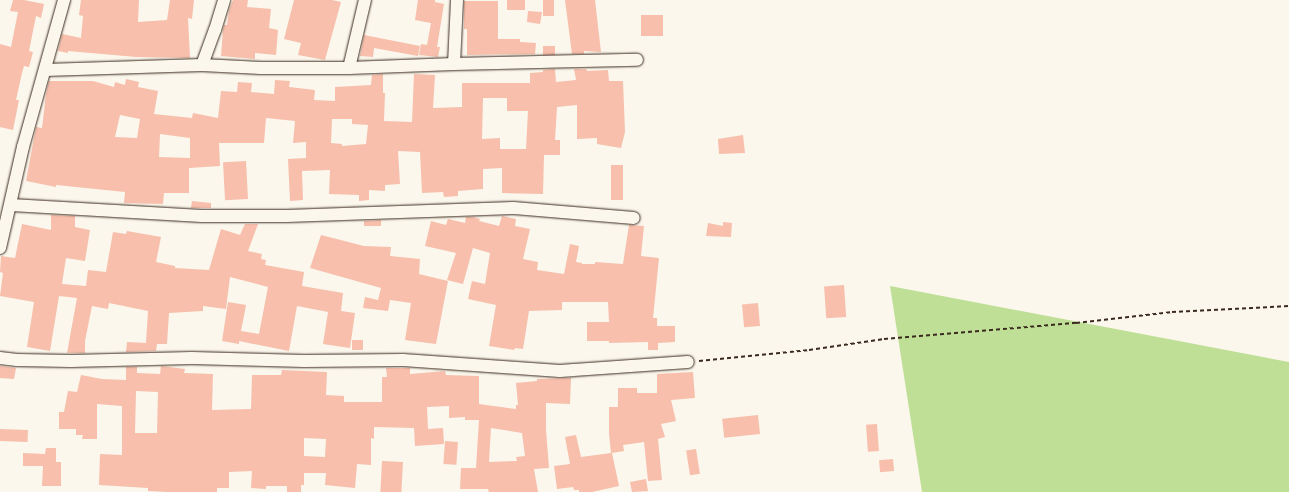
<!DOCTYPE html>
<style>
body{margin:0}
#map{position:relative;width:1289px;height:492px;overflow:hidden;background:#fbf7ec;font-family:"Balsamiq Sans",sans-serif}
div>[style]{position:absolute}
.green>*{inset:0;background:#bfdf97}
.building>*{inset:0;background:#f7bfac;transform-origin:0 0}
.path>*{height:2px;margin-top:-1px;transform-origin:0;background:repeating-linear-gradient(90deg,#3b2a1e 0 4px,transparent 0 7px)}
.roads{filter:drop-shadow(0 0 1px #3b2a1e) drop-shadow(0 0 1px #3b2a1e)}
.minor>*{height:12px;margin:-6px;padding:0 6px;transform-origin:6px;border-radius:6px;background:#fbf7ec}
span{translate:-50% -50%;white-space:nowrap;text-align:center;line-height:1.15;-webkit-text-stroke:4px #fbf7ec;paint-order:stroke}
</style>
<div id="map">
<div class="green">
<i style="clip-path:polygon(890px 286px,1289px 362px,1289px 492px,922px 492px)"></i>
</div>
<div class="building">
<i style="clip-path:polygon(13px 0,24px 0,44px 4px,41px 18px,36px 16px,29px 51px,33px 52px,29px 67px,24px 66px,22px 73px,16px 100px,19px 100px,13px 130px,0 127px,0 44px,11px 47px,18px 12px,10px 11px)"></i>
<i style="clip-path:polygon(81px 0,139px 0,138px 22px,167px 20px,170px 0,194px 0,192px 19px,188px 18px,190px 58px,136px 57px,68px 51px,68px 53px,58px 51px,62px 34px,81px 38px,83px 16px,79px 15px)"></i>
<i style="clip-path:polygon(233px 0,248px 0,247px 7px,271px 9px,269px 28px,278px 30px,276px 55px,255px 53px,255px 59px,221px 56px,223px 30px,224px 25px,227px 25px,229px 10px)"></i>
<i style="clip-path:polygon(294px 0,332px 0,341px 2px,325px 60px,298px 55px,301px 43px,284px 39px)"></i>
<i style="clip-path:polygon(418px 0,435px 0,434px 10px,435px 2px,444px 4px,437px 47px,440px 47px,438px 57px,419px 55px,421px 44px,427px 45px,431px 23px,415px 20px)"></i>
<i style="left:507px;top:0;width:18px;height:10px"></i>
<i style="left:543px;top:0;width:11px;height:16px"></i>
<i style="clip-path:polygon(565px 0,595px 0,601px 52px,584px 51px,584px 54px,572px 54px)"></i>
<i style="clip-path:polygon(464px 1px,498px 1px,498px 39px,520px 39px,520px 42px,536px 43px,535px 54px,467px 55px,467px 29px,464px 29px)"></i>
<i style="clip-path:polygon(528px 11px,542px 12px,540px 24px,527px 22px)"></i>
<i style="left:641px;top:15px;width:22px;height:21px"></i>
<i style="clip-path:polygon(364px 35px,420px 46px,418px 56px,374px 48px,373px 57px,360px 56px)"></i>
<i style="left:543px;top:46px;width:12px;height:9px"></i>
<i style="clip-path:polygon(evenodd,555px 69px,556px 82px,576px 80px,574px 69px,586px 69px,587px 71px,608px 70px,609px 81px,623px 81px,625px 132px,621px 148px,597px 144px,597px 138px,577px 139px,577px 105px,557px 107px,555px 140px,560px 140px,560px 155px,544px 155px,543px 194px,502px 193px,502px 168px,483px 169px,483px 189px,458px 191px,458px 196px,444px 197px,443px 192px,422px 193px,420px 152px,398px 151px,400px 184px,385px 185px,385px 191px,369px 190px,369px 200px,359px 201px,359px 195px,329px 194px,330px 170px,302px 171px,303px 200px,290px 201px,288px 159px,306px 158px,306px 142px,293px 143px,295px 121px,266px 118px,264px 143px,219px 143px,220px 166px,189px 168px,189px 193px,164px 193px,163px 204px,124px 203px,125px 192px,56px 185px,56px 187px,26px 181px,36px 127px,42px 128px,46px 94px,49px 81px,93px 81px,114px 87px,115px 82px,125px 85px,126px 79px,139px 82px,138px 87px,158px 91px,154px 114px,192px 118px,193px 113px,218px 118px,221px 91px,237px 92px,238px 82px,252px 83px,251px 92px,274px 94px,275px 80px,290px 81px,289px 87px,315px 90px,314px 100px,335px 101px,335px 87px,371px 85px,372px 75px,383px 74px,383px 93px,385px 93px,384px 121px,412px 122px,414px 74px,435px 75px,433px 108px,462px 107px,462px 83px,530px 83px,530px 73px,543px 72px,543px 70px,555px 69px,483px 98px,507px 98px,507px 111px,528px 111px,526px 149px,500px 149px,500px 138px,482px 139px,483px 98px,555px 69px,120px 115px,140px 119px,137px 138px,115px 137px,120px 115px,555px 69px,332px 119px,352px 119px,352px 124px,368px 125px,366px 144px,342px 146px,342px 144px,331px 143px,332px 119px,555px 69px,160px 134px,190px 138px,190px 158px,159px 157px,160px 134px)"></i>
<i style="clip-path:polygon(743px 135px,745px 153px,719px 154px,718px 139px)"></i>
<i style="left:246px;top:161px;width:38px;height:23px;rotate:87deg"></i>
<i style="left:611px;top:165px;width:12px;height:35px"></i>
<i style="clip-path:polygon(192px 201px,211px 203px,211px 208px,191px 208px)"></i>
<i style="clip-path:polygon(51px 215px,75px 216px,75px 227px,90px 230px,85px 261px,66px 258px,62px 284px,86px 286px,88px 270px,106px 272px,113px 232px,126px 234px,127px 231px,161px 237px,156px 262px,175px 266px,175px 268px,209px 270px,221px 229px,240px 235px,245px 224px,258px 224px,248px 251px,262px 254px,261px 259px,266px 260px,265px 265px,304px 272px,302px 286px,343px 293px,341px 311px,355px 313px,350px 348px,323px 344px,328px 312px,297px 306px,289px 351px,239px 341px,239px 344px,222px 341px,228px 302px,246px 305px,241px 331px,259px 334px,268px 287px,230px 277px,226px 309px,203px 306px,203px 311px,169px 313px,167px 344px,157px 344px,156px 351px,126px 352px,127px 342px,146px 343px,148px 311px,109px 303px,108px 309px,92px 306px,85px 341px,85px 353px,67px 353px,77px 298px,59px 296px,50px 351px,27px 347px,34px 302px,0 296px,3px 273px,0 272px,1px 256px,15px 258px,22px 224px,51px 230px)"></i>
<i style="clip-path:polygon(502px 216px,516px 219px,515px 226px,530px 229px,523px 259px,538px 262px,537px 270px,564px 274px,570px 244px,579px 246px,576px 262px,582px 263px,582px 264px,595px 264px,595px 262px,623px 264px,629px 225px,644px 226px,641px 256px,659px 258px,653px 318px,657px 318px,657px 326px,675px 326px,675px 342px,658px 343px,658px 350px,648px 350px,648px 342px,609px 343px,609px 341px,587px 341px,587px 322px,609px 322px,608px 302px,562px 302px,562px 310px,529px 311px,523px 349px,515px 348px,514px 350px,489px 346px,496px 305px,468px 299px,472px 281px,485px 284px,490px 253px,473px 248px,463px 284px,447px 280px,456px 253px,425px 246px,431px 221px,446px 225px,448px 219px,465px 223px,466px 217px,473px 217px,480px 219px,479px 221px,499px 226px)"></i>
<i style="clip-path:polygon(381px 220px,381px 226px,364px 226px,364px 221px)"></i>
<i style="clip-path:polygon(723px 222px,732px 223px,731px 237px,706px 236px,708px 223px,723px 226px)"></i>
<i style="clip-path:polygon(321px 235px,364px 246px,391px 247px,390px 256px,420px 259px,419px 274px,448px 281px,436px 344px,405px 340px,411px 303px,390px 300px,388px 311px,363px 308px,365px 297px,378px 300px,381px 288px,310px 268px)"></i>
<i style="left:844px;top:285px;width:32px;height:20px;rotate:86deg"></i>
<i style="left:758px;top:303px;width:23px;height:16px;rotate:85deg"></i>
<i style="left:352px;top:340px;width:11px;height:10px"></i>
<i style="clip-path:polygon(0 366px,16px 368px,14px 379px,0 378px)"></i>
<i style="clip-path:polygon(evenodd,161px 366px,185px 369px,184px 373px,213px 374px,212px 410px,251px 409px,252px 375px,281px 375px,282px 370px,327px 372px,326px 395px,344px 396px,344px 402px,382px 402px,382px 377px,387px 377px,386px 368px,410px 368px,410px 374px,445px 371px,446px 375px,479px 376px,479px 404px,516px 409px,516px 405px,518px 405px,516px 383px,537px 381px,537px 379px,571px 378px,570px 404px,546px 403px,546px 430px,549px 468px,534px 469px,538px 492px,489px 492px,488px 489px,460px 489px,461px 468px,476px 468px,479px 420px,465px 420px,465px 417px,449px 418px,449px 406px,427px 407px,428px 429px,443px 428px,444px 444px,415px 446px,414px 428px,374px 427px,374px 439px,371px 438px,371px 465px,357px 464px,355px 488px,325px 485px,326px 473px,304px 473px,304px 485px,301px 485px,301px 492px,287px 492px,287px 486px,266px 486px,266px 489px,251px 488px,252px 471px,229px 472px,229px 488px,217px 488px,217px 492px,167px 492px,148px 491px,148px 488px,99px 485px,100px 454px,122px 455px,122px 406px,97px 404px,97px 439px,82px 439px,83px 435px,76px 435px,76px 429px,59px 429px,59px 412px,64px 412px,68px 391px,77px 392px,81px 375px,102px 379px,126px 380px,126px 367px,137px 367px,137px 373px,160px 374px,161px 366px,136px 391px,158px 392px,157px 433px,135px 433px,136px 391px,161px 366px,491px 428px,522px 433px,525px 456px,516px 457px,517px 461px,489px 462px,491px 428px,161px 366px,304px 438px,326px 439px,325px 457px,304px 456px,304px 438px)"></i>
<i style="clip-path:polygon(693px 372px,695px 398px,671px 400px,676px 421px,661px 424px,665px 437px,658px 439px,662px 480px,648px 481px,644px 442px,623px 445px,624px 451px,612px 453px,619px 486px,592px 492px,579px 492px,579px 490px,574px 490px,573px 487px,557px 489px,554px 466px,570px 464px,565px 437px,576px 435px,581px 457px,611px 453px,609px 434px,609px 407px,618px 407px,618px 388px,637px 388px,637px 393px,657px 393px,657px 374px)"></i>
<i style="left:758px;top:415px;width:19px;height:36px;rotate:84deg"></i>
<i style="left:877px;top:424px;width:27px;height:11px;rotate:86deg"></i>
<i style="left:0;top:429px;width:28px;height:12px;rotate:2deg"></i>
<i style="left:445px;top:441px;width:13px;height:23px;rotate:4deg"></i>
<i style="clip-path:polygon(46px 448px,56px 448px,56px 462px,61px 462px,61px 486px,42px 486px,43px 466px,23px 466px,23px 453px,45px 454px)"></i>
<i style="left:696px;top:449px;width:25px;height:10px;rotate:81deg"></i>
<i style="left:893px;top:459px;width:12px;height:14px;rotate:85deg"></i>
<i style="left:382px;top:461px;width:21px;height:31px;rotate:3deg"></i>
<i style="clip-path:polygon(646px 479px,648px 491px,632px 492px,630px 482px)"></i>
</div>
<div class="path">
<i style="left:699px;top:361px;width:111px;rotate:-5.7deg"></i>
<i style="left:809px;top:350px;width:76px;rotate:-8.3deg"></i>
<i style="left:884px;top:339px;width:193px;rotate:-4.8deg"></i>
<i style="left:1076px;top:323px;width:97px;rotate:-6.5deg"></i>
<i style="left:1172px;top:312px;width:117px;rotate:-2.9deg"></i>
</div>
<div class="roads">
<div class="minor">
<i style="left:454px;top:64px;width:64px;rotate:-87.3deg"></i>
<i style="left:202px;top:65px;width:37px;rotate:-70deg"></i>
<i style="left:215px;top:30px;width:31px;rotate:-73deg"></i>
<i style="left:349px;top:68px;width:70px;rotate:-76.8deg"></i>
<i style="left:45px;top:70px;width:157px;rotate:-1.8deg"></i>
<i style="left:202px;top:65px;width:59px;rotate:2.9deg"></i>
<i style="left:261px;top:68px;width:88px"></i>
<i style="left:349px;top:68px;width:105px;rotate:-2.2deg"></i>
<i style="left:454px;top:64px;width:183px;rotate:-1.3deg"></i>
<i style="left:11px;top:205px;width:191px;rotate:3.3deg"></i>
<i style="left:202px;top:216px;width:85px"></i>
<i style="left:287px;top:216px;width:226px;rotate:-2deg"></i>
<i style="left:513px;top:208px;width:121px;rotate:4.7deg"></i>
<i style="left:0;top:248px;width:104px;rotate:-77.2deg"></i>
<i style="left:23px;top:147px;width:153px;rotate:-74.4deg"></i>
<i style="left:0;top:358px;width:17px;rotate:7deg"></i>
<i style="left:17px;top:360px;width:54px;rotate:1.1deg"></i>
<i style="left:71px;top:361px;width:121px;rotate:-1.4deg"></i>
<i style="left:192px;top:358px;width:112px;rotate:1.5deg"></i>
<i style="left:304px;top:361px;width:99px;rotate:-0.6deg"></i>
<i style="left:403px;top:360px;width:157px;rotate:4deg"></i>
<i style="left:560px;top:371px;width:128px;rotate:-4deg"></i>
</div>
</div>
</div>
